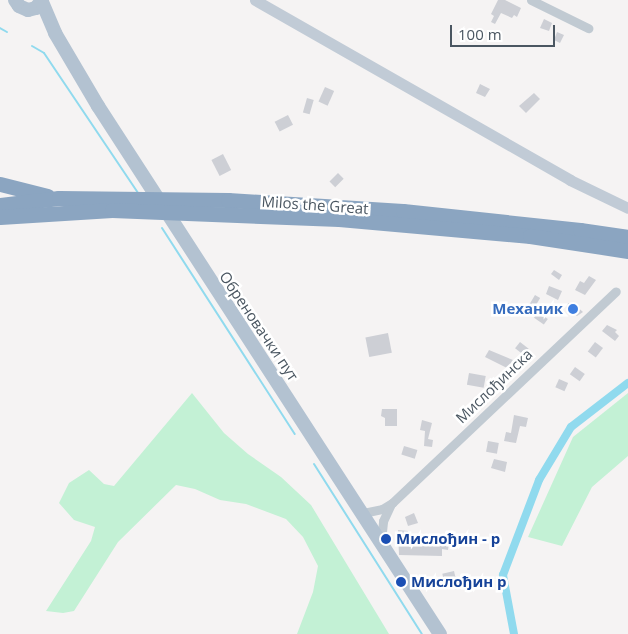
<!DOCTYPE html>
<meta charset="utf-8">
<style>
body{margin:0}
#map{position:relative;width:628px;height:634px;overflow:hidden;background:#f5f3f3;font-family:"Open Sans",sans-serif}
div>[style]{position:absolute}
.green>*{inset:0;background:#c3f1d5}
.stream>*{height:2px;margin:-1px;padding:0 1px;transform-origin:1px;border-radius:1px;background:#90daee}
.canal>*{height:8px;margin:-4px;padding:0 4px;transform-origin:4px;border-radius:4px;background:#90daee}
.building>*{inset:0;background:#cdcfd5;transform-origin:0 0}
.street>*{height:9px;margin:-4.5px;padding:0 4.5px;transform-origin:4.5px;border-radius:4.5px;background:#c1cad2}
.secondary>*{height:11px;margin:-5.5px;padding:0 5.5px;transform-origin:5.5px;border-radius:5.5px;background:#c1cbd6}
.primary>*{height:14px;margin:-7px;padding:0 7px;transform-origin:7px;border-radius:7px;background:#b3c2d1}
.highway>*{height:15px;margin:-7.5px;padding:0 7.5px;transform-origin:7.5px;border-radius:7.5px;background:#8ba5c1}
.dots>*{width:14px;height:14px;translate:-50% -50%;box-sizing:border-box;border:2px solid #fff;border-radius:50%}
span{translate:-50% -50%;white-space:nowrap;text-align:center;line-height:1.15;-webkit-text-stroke:5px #fff;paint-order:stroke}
.street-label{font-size:15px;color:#4a5661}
.shop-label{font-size:15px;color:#366cbe;font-weight:700}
.right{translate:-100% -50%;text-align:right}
.transit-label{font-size:15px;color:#164399;font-weight:700}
.left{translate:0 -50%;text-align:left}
.scale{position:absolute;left:450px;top:25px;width:105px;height:22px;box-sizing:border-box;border:2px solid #4a5661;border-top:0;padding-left:6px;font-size:15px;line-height:18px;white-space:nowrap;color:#4a5661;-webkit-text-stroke:4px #fff;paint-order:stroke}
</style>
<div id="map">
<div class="green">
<i style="clip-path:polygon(192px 393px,224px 433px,248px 454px,281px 477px,311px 505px,389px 634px,297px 634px,313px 592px,318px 566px,303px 537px,286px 519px,246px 504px,220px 500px,195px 489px,176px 485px,118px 542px,74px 611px,63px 613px,46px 611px,91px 541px,95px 527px,74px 520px,59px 503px,69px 483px,89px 470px,104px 484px,114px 486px)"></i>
<i style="clip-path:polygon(628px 393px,628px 456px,592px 487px,562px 546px,528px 537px,573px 437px)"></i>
</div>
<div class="stream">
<i style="left:0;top:28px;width:8px;rotate:30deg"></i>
<i style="left:32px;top:46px;width:14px;rotate:30deg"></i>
<i style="left:44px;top:53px;width:169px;rotate:56.1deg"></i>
<i style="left:162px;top:228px;width:245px;rotate:57.2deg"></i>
<i style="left:314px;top:464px;width:201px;rotate:57.6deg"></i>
</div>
<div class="canal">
<i style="left:514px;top:634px;width:60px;rotate:-100.6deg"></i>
<i style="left:503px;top:575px;width:102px;rotate:-69.2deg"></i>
<i style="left:539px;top:480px;width:62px;rotate:-58.9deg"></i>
<i style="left:571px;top:427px;width:72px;rotate:-37.7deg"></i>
</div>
<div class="building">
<i style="clip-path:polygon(498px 0,505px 0,521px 8px,517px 17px,514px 15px,512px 18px,501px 13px,495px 24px,491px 22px,494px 16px,491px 14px)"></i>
<i style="clip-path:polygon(544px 19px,552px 23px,549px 31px,540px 28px)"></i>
<i style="clip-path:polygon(557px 32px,564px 35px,560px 43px,554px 40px)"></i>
<i style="clip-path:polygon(480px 84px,490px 89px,485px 97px,476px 93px)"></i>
<i style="left:325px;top:87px;width:10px;height:16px;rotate:24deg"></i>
<i style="clip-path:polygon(534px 93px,540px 99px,526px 113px,519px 106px)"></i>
<i style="left:307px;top:98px;width:7px;height:15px;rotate:16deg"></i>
<i style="left:288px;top:115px;width:11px;height:15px;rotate:63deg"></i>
<i style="left:223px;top:154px;width:18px;height:13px;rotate:63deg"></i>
<i style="left:338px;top:173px;width:8px;height:12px;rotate:45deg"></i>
<i style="clip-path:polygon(554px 270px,562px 275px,559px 280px,551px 274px)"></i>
<i style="clip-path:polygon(589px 276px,596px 280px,585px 295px,575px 290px,580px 281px,584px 283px)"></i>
<i style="clip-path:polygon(549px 286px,562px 291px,558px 300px,546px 294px)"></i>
<i style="left:535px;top:295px;width:6px;height:13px;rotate:31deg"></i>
<i style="clip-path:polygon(568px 303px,575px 305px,583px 312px,577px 316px,566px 309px)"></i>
<i style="left:538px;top:312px;width:12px;height:7px;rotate:35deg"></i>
<i style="clip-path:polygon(607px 325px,617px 330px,615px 332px,619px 336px,615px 341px,602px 331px)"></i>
<i style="left:388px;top:333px;width:20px;height:23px;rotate:79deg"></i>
<i style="left:520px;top:342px;width:11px;height:8px;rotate:38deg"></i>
<i style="left:595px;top:342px;width:10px;height:12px;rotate:37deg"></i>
<i style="clip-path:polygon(489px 350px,513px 360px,509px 369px,485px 357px)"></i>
<i style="left:575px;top:367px;width:12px;height:9px;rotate:35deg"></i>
<i style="left:469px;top:373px;width:17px;height:12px;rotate:10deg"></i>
<i style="left:559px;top:379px;width:10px;height:9px;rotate:24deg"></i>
<i style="clip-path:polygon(382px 409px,397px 409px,397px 426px,385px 426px,385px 418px,381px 416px)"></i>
<i style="clip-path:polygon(514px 415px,528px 418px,526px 427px,520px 426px,516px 443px,504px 441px,506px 432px,511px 433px)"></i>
<i style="clip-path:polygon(422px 420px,432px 423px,428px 439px,433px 440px,432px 447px,424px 446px,425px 431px,420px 430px)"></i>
<i style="left:488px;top:441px;width:11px;height:11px;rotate:10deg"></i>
<i style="left:404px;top:446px;width:14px;height:9px;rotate:17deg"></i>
<i style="clip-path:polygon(494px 459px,507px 462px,505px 472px,491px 468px)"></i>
<i style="clip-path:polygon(414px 513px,418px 523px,408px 526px,405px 517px)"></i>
<i style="clip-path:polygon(398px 530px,408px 531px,407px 542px,449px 543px,448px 550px,442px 549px,442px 556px,399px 555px)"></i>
<i style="left:454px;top:571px;width:13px;height:12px;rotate:77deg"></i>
</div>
<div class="street">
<i style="left:531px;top:0;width:64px;rotate:26.2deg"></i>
<i style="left:363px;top:513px;width:19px;rotate:-12deg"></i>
<i style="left:382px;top:509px;width:12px;rotate:-31deg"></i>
<i style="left:392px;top:503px;width:308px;rotate:-43.4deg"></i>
<i style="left:381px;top:541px;width:20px;rotate:-84deg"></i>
<i style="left:383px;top:521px;width:17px;rotate:-65deg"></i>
</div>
<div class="secondary">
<i style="left:255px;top:0;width:363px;rotate:29.7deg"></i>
<i style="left:570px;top:180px;width:64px;rotate:25.8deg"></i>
</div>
<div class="primary">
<i style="left:15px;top:0;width:7px;rotate:56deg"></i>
<i style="left:19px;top:6px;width:10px;rotate:24deg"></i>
<i style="left:28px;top:10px;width:8px;rotate:-14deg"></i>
<i style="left:36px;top:8px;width:10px;rotate:-53deg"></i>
<i style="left:42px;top:2px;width:34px;rotate:67deg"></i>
<i style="left:55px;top:33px;width:85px;rotate:59.5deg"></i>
<i style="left:98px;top:106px;width:629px;rotate:57.07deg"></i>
</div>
<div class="highway">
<i style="left:0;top:184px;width:49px;rotate:14.3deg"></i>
<i style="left:0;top:205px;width:59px;rotate:-6.8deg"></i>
<i style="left:59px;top:198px;width:169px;rotate:0.7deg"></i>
<i style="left:228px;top:200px;width:175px;rotate:3.6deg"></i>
<i style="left:403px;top:211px;width:178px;rotate:6.1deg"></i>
<i style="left:580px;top:230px;width:49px;rotate:8.3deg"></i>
<i style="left:0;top:217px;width:112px;rotate:-3.6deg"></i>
<i style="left:112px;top:210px;width:227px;rotate:2.3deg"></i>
<i style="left:339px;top:219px;width:192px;rotate:5.1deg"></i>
<i style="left:530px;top:236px;width:99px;rotate:8.7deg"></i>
</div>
<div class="dots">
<i style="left:573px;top:309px;background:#3f7fe0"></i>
<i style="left:386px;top:539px;background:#1a4fb4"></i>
<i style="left:401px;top:582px;background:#1a4fb4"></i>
</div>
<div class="street-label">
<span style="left:315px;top:205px;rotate:4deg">Milos the Great</span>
<span style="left:259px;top:326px;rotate:56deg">Обреновачки пут</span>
<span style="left:494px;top:386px;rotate:-44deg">Мислођинска</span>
</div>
<div class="shop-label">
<span class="right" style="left:563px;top:309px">Механик</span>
</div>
<div class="transit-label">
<span class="left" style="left:396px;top:539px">Мислођин - р</span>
<span class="left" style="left:411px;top:582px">Мислођин р</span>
</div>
<div class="scale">100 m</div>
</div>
